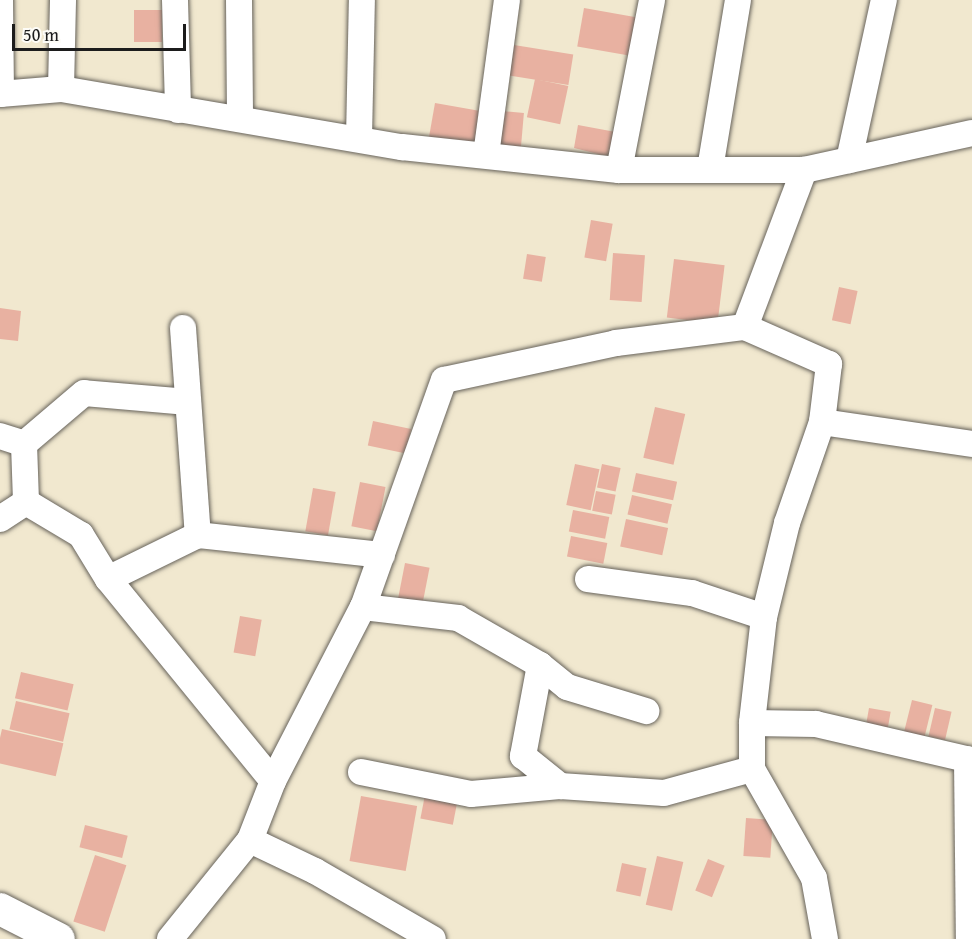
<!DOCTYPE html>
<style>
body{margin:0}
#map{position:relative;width:972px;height:939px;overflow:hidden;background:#f1e8cf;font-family:"Gentium Book Plus",serif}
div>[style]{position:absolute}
.building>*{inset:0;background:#e8b1a1;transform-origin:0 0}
.roads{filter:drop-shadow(0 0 2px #67635b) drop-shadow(0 0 2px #67635b)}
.minor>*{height:26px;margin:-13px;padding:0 13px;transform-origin:13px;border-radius:13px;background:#fff}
.tertiary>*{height:32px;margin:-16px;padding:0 16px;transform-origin:16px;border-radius:16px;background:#fff}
span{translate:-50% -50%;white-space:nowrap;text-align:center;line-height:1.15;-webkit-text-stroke:4.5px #fdfcf7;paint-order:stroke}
.scale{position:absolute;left:12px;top:24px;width:174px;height:27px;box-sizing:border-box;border:3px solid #1c1c1c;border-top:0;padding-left:8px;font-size:18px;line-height:21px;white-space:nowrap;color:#1c1c1c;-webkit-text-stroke:4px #fdfcf7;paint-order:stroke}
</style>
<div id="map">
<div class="building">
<i style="left:584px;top:8px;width:60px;height:39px;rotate:10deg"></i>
<i style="left:134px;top:10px;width:28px;height:32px"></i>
<i style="left:514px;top:45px;width:60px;height:31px;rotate:9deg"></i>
<i style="left:535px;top:79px;width:34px;height:39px;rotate:12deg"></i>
<i style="left:435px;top:103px;width:46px;height:36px;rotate:10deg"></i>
<i style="left:501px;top:111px;width:23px;height:40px;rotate:5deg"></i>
<i style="clip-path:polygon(578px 125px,621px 133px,618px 159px,574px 148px)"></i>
<i style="left:591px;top:220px;width:22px;height:38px;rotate:10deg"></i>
<i style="left:613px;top:253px;width:32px;height:47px;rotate:4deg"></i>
<i style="left:527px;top:254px;width:19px;height:25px;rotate:9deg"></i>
<i style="left:674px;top:259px;width:51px;height:59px;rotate:7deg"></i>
<i style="left:839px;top:287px;width:19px;height:34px;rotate:12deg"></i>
<i style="clip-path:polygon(0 308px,21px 311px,18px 341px,0 339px)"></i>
<i style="left:655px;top:407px;width:31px;height:52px;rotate:13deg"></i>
<i style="left:373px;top:421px;width:39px;height:25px;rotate:12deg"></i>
<i style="left:575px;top:464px;width:25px;height:42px;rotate:12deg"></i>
<i style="left:602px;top:464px;width:19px;height:24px;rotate:12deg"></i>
<i style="left:636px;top:473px;width:42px;height:19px;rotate:12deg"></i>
<i style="left:360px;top:482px;width:26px;height:45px;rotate:11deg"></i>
<i style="left:313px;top:488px;width:23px;height:44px;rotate:10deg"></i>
<i style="left:596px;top:491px;width:20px;height:20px;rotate:11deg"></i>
<i style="left:632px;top:495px;width:41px;height:20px;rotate:13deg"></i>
<i style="left:573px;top:510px;width:37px;height:22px;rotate:11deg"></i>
<i style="left:626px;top:519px;width:43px;height:28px;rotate:12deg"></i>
<i style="left:571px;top:536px;width:37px;height:21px;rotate:11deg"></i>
<i style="left:405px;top:563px;width:25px;height:36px;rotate:11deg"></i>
<i style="left:240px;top:616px;width:22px;height:37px;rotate:10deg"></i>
<i style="left:21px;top:672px;width:54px;height:27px;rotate:13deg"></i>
<i style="left:912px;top:700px;width:21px;height:39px;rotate:14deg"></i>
<i style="left:16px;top:701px;width:55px;height:29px;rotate:13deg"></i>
<i style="left:869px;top:708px;width:22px;height:23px;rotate:10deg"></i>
<i style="left:935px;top:708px;width:17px;height:29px;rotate:13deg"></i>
<i style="left:2px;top:729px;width:63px;height:34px;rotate:13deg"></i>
<i style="left:425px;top:795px;width:33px;height:24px;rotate:11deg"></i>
<i style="left:361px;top:796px;width:57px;height:66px;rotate:10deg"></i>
<i style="left:746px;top:818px;width:27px;height:38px;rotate:4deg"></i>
<i style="left:85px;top:825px;width:44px;height:23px;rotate:14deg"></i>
<i style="left:95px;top:855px;width:33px;height:70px;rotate:18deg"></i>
<i style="left:657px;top:856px;width:27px;height:50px;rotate:13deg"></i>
<i style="left:708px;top:859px;width:18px;height:34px;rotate:22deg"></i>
<i style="left:622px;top:863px;width:25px;height:29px;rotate:12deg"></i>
</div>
<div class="roads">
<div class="minor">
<i style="left:0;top:0;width:94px;rotate:89.4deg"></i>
<i style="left:175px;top:0;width:110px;rotate:88.4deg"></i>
<i style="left:239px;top:0;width:116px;rotate:89.5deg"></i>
<i style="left:61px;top:89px;width:89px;rotate:-88.7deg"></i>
<i style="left:0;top:94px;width:61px;rotate:-4.7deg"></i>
<i style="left:61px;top:89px;width:346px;rotate:9.7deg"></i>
<i style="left:402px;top:147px;width:218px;rotate:6.1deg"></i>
<i style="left:619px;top:170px;width:185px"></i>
<i style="left:804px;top:170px;width:172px;rotate:-12.4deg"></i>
<i style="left:359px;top:138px;width:138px;rotate:-88.8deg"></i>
<i style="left:486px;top:155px;width:156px;rotate:-82.3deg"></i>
<i style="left:849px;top:160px;width:164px;rotate:-77.7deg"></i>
<i style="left:710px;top:169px;width:171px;rotate:-80.6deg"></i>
<i style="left:619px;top:170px;width:173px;rotate:-79deg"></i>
<i style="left:745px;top:327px;width:92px;rotate:23.8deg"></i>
<i style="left:829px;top:364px;width:58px;rotate:96.9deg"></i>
<i style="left:822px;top:422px;width:152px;rotate:8.3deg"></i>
<i style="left:183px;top:328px;width:208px;rotate:85.9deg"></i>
<i style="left:188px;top:402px;width:104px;rotate:-175.1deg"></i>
<i style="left:84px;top:393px;width:79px;rotate:139.6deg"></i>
<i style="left:24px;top:444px;width:58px;rotate:88deg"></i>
<i style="left:26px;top:502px;width:64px;rotate:31deg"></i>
<i style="left:81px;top:535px;width:52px;rotate:58.5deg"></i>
<i style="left:108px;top:579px;width:261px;rotate:50.8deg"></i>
<i style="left:822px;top:422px;width:107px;rotate:109.1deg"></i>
<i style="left:787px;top:523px;width:97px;rotate:103.7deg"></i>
<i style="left:764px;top:617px;width:107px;rotate:96.5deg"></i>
<i style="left:752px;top:723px;width:64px;rotate:0.9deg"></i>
<i style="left:816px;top:724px;width:155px;rotate:13.1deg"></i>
<i style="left:967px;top:759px;width:180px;rotate:89.4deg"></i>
<i style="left:0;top:436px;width:25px;rotate:18deg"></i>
<i style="left:0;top:519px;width:31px;rotate:-33deg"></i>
<i style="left:108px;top:579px;width:100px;rotate:-26.1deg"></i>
<i style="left:198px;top:535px;width:185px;rotate:6.2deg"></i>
<i style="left:588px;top:579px;width:105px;rotate:7.7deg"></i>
<i style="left:692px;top:593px;width:76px;rotate:18.4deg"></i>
<i style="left:363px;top:607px;width:96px;rotate:6.6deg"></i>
<i style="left:458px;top:618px;width:95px;rotate:29.8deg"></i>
<i style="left:540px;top:665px;width:93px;rotate:100.6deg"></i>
<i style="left:523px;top:756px;width:48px;rotate:39deg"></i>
<i style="left:560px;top:786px;width:104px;rotate:3.9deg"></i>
<i style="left:664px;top:793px;width:91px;rotate:-15.3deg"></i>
<i style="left:752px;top:769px;width:46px;rotate:-90deg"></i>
<i style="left:540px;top:665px;width:35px;rotate:39deg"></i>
<i style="left:567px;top:687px;width:83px;rotate:16.9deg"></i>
<i style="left:752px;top:769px;width:125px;rotate:60.4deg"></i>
<i style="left:814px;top:878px;width:62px;rotate:79.8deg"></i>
<i style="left:361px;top:772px;width:112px;rotate:11.3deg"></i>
<i style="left:471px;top:794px;width:89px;rotate:-5.1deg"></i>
<i style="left:250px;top:840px;width:72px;rotate:25.5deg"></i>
<i style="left:315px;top:871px;width:136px;rotate:30deg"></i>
<i style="left:170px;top:939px;width:127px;rotate:-51.1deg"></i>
<i style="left:250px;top:840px;width:63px;rotate:-68.7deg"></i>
<i style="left:273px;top:781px;width:196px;rotate:-62.7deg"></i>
<i style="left:363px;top:607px;width:241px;rotate:-70.4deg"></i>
<i style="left:444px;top:380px;width:176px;rotate:-12.1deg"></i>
<i style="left:616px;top:343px;width:130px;rotate:-7.1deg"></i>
<i style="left:745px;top:327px;width:168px;rotate:-69.4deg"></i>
</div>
<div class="tertiary">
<i style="left:0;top:909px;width:66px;rotate:27deg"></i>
</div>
</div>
<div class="scale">50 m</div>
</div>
